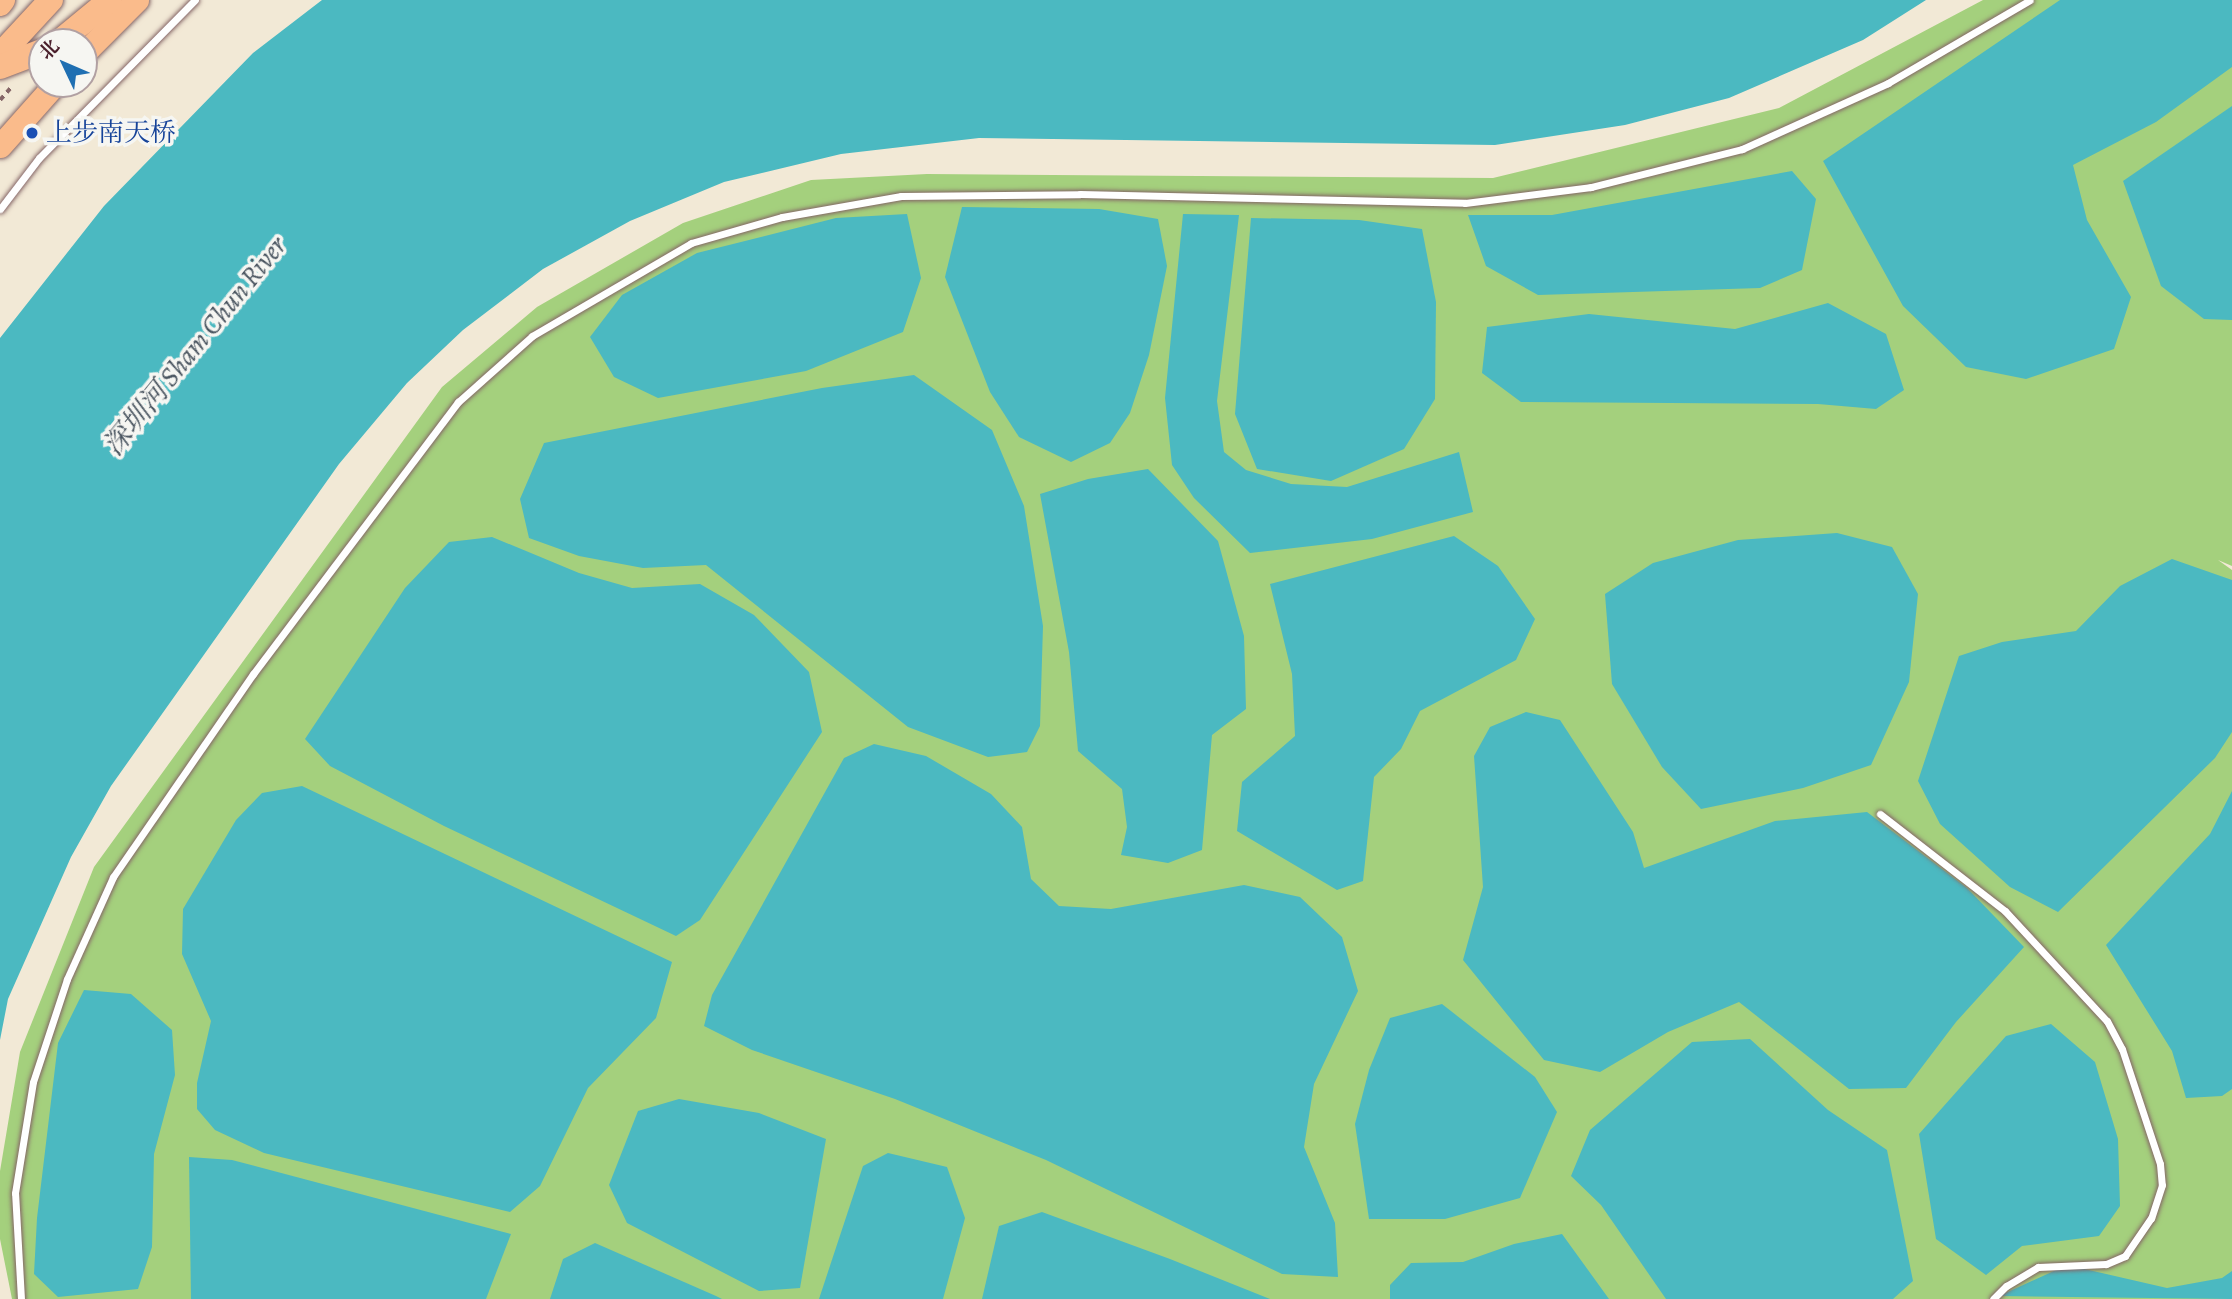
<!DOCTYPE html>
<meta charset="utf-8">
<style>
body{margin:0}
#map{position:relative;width:2232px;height:1299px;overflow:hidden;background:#f2e9d6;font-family:Alegreya,"Noto Serif SC",serif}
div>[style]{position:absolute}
.green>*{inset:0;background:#a4d07d}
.water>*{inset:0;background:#4bb9c1}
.path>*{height:3.5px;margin-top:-1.75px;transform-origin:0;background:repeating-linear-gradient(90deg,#856667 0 5px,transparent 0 10px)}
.roads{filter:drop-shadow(0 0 2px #856667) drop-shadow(0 0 2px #856667)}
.service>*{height:7px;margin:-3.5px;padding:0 3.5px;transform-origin:3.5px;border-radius:3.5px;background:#fff}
.primary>*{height:23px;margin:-11.5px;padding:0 11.5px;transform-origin:11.5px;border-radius:11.5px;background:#fabb8b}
.trunk>*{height:24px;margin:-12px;padding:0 12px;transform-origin:12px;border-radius:12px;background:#fabb8b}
.dots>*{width:19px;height:19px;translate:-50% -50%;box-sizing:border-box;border:4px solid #f6f6f2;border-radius:50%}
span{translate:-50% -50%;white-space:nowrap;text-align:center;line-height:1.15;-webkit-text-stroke:7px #f6f6f2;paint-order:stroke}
.transit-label{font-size:26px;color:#164399}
.left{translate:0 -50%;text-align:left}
.water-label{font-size:28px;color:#4a5560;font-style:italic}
.north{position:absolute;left:28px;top:28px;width:70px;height:70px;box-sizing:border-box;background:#f6f6f2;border:2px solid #b1a0a2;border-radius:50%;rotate:314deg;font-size:19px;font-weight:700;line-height:28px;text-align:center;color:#4a1f2b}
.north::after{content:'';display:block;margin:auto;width:24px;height:32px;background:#1f6fb2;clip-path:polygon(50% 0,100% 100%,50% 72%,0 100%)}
</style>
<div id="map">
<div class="green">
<i style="clip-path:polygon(1983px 0,2232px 0,2232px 566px,2218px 560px,2232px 570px,2232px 1299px,12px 1299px,0 1239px,0 1171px,20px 1052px,94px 867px,442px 387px,537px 307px,683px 223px,811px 180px,927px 174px,1493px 178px,1779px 108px)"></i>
</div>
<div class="water">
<i style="clip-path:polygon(322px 0,1926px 0,1863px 40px,1729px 98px,1625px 125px,1495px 145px,979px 138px,841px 154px,724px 182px,630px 221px,543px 269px,463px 330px,407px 383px,339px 464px,111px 786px,71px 857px,8px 999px,0 1040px,0 338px,104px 206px,253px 53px)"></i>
<i style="clip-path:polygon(2060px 0,2232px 0,2232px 67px,2156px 122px,2073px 165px,2087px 220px,2131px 297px,2114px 349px,2026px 379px,1966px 367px,1903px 306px,1823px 161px)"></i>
<i style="clip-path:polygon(2232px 106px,2232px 320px,2204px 319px,2161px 286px,2123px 181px)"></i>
<i style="clip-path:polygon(1792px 171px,1816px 199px,1802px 270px,1760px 288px,1538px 295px,1486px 266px,1468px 215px,1552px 215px)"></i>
<i style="clip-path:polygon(962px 207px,1099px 209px,1158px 219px,1167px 266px,1149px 355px,1130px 413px,1110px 443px,1071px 462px,1019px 437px,990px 392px,945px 277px)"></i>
<i style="clip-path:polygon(907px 214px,921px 278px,903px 332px,806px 371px,658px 398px,614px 377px,590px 337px,622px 295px,697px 253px,836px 218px)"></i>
<i style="clip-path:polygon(1183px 214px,1239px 215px,1217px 401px,1224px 452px,1246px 470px,1291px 484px,1347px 487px,1459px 452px,1473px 512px,1372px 539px,1250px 553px,1194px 498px,1172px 465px,1165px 398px)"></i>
<i style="clip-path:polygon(1251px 218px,1359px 220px,1422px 229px,1436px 302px,1435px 399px,1404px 449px,1331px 481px,1257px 469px,1235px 414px)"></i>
<i style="clip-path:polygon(1828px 303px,1886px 334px,1904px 390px,1876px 409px,1818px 404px,1521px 402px,1482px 373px,1487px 327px,1589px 314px,1735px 329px)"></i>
<i style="clip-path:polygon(914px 375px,992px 430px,1024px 506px,1043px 626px,1040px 726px,1027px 752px,988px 757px,908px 727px,706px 565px,643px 568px,579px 556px,529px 538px,520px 499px,544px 443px,822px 388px)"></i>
<i style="clip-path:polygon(1148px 469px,1218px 541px,1244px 636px,1246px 709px,1212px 735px,1202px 850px,1168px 863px,1121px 855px,1127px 827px,1122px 789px,1078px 751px,1069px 652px,1040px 494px,1088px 479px)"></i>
<i style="clip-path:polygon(1837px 533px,1892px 547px,1918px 594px,1909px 682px,1871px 765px,1803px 788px,1701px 809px,1662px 767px,1612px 684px,1605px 594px,1653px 563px,1738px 540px)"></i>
<i style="clip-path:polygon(1454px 536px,1498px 566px,1535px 619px,1516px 660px,1420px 711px,1401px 749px,1374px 777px,1363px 881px,1337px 890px,1237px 831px,1242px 782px,1295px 736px,1292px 674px,1270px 584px)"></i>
<i style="clip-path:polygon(492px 537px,579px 573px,632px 588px,700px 584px,754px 615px,809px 672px,822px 732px,700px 920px,676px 936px,444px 826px,330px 766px,305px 739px,405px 588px,449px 542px)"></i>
<i style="clip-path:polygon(2172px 559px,2232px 580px,2232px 732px,2215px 758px,2058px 912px,2010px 887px,1940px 824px,1918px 781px,1959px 656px,2002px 642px,2076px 631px,2120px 586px)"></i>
<i style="clip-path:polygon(1526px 712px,1560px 720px,1633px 832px,1644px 868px,1775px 821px,1867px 812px,1967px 888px,2024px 947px,1956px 1022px,1906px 1088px,1849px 1089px,1739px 1002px,1668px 1032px,1600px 1072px,1544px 1060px,1463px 960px,1483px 887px,1474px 756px,1490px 727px)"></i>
<i style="clip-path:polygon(874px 744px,926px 756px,991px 794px,1022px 827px,1031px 879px,1059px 906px,1111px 909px,1244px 885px,1300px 897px,1342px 937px,1358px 991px,1314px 1084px,1304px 1147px,1335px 1223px,1338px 1277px,1282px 1274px,1046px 1160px,895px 1099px,752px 1050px,704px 1026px,712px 995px,844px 758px)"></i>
<i style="clip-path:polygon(302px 786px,672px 962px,656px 1018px,588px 1088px,540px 1186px,510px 1212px,264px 1153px,215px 1130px,197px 1109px,197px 1083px,211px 1021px,182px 954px,183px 909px,236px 820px,262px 793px)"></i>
<i style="clip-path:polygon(2232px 791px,2232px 1089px,2222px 1096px,2186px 1098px,2172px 1051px,2106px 945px,2210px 834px)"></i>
<i style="clip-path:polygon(84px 990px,131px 994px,172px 1030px,175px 1075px,154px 1154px,152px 1247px,138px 1289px,58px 1297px,34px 1274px,37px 1218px,58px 1043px)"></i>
<i style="clip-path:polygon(1442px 1004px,1535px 1077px,1557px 1112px,1520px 1198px,1445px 1219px,1369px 1219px,1355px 1124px,1369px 1070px,1390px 1018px)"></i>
<i style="clip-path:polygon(2051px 1024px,2095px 1062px,2118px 1139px,2120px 1206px,2099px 1236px,2022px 1246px,1986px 1275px,1936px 1239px,1919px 1134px,2006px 1036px)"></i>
<i style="clip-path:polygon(1750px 1039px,1828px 1110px,1887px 1150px,1913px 1281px,1893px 1299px,1666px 1299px,1601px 1205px,1571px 1176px,1590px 1130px,1692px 1042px)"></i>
<i style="clip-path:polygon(679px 1099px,759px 1113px,826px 1139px,800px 1288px,759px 1291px,627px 1223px,609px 1185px,638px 1111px)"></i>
<i style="clip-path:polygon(888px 1153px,947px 1167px,965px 1218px,943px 1299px,819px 1299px,863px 1166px)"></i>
<i style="clip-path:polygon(189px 1157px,232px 1160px,511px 1234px,486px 1299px,191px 1299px)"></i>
<i style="clip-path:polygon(1042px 1212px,1170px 1259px,1270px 1299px,982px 1299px,999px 1226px)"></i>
<i style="clip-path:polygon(1562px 1234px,1609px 1299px,1390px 1299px,1390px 1285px,1411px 1263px,1463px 1262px,1514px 1244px)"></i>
<i style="clip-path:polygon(595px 1243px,716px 1296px,722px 1299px,550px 1299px,563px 1259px)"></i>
<i style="clip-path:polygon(2067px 1265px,2167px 1288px,2222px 1278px,2232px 1271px,2232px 1299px,1999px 1296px)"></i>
</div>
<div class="path">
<i style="left:0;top:100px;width:18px;rotate:-49deg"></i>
</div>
<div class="roads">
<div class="service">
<i style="left:0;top:209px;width:64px;rotate:-52.6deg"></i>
<i style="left:39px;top:158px;width:222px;rotate:-45.4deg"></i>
<i style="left:1880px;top:814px;width:158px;rotate:37.8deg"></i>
<i style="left:2005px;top:911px;width:150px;rotate:47.2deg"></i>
<i style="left:2107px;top:1021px;width:32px;rotate:62deg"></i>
<i style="left:2122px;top:1049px;width:121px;rotate:71.7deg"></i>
<i style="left:2160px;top:1164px;width:21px;rotate:85deg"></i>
<i style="left:2162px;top:1185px;width:35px;rotate:108deg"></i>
<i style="left:2151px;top:1218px;width:46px;rotate:124.4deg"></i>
<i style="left:2125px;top:1256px;width:21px;rotate:157deg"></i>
<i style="left:2106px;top:1264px;width:68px;rotate:177.5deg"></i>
<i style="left:2038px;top:1267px;width:37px;rotate:149deg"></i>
<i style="left:2006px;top:1286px;width:18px;rotate:135deg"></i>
<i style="left:21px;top:1299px;width:106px;rotate:-93.2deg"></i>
<i style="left:15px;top:1193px;width:112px;rotate:-80.8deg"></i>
<i style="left:33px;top:1082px;width:108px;rotate:-71.7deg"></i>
<i style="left:67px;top:979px;width:112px;rotate:-65.7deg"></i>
<i style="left:113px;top:877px;width:247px;rotate:-55.4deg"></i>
<i style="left:253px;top:674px;width:341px;rotate:-53deg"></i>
<i style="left:458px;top:402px;width:99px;rotate:-41.7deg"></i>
<i style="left:532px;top:336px;width:184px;rotate:-30.3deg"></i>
<i style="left:691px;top:243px;width:95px;rotate:-15.9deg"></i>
<i style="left:782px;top:217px;width:121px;rotate:-10deg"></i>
<i style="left:901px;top:196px;width:179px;rotate:-0.6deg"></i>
<i style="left:1080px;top:194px;width:385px;rotate:1.3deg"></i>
<i style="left:1465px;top:203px;width:127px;rotate:-7.2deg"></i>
<i style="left:1591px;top:187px;width:156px;rotate:-14.1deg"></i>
<i style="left:1742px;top:149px;width:160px;rotate:-24.3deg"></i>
<i style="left:1888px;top:83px;width:164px;rotate:-30.3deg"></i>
</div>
<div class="primary">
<i style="left:84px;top:53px;width:75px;rotate:-45deg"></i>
<i style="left:0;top:146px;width:83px;rotate:-48.4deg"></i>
</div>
<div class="trunk">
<i style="left:0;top:4px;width:5px;rotate:-53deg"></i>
<i style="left:59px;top:42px;width:66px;rotate:-39.5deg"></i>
<i style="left:0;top:55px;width:75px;rotate:-47.2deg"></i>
<i style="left:0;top:67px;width:45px;rotate:-20.9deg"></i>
</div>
</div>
<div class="dots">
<i style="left:32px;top:133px;background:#1a4fb4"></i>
</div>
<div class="transit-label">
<span class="left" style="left:46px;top:133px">上步南天桥</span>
</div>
<div class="water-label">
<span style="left:195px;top:346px;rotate:-51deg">深圳河 Sham Chun River</span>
</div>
<div class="north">北</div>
</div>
